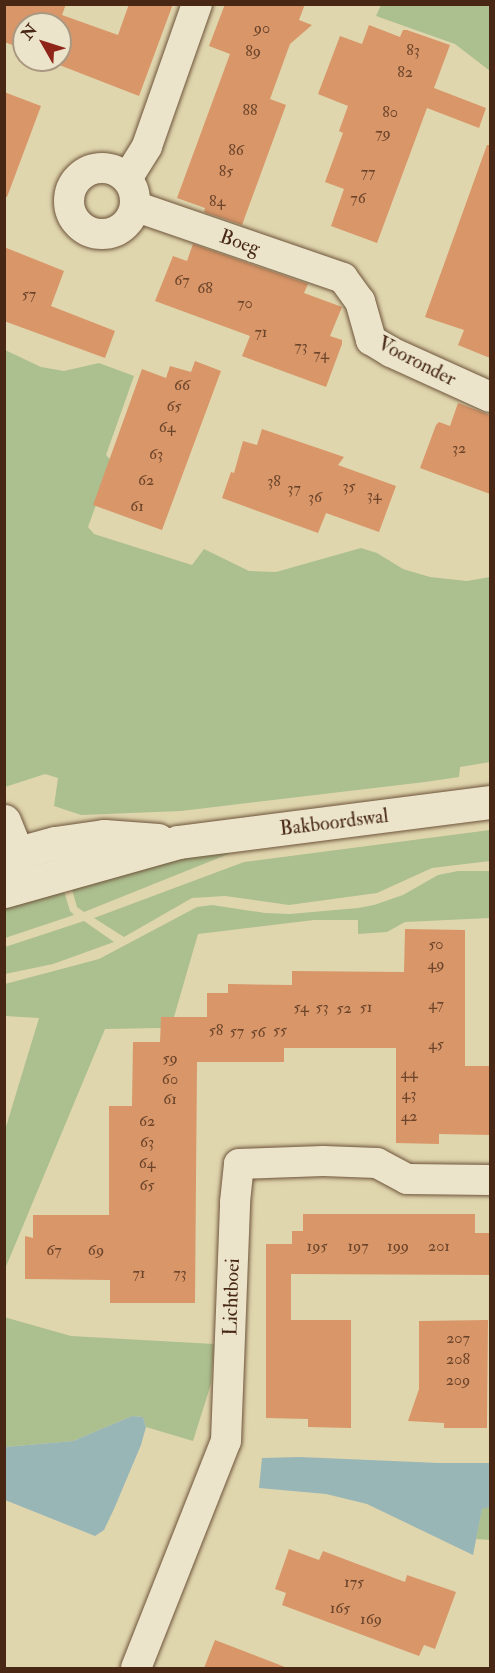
<!DOCTYPE html>
<style>
body{margin:0}
#map{position:relative;width:495px;height:1673px;overflow:hidden;background:#e0d6ae;font-family:"IM FELL Double Pica",serif}
div>[style]{position:absolute}
.green>*{inset:0;background:#acbf8f}
.water>*{inset:0;background:#99b6b6}
.building>*{inset:0;background:#d89669}
.roads{filter:drop-shadow(0 0 2px #6e543b) drop-shadow(0 0 2px #6e543b)}
.minor>*{height:30px;margin:-15px;padding:0 15px;transform-origin:15px;border-radius:15px;background:#ebe4ca}
.minor>.ring{margin:-15px;padding:0;box-sizing:content-box;background:none;border:30px solid #ebe4ca;border-radius:50%}
.tertiary>*{height:33px;margin:-16.5px;padding:0 16.5px;transform-origin:16.5px;border-radius:16.5px;background:#ebe4ca}
.secondary>*{height:33px;margin:-16.5px;padding:0 16.5px;transform-origin:16.5px;border-radius:16.5px;background:#ebe4ca}
span{translate:-50% -50%;white-space:nowrap;text-align:center;line-height:1.15;-webkit-text-stroke:6px #ebe4ca;paint-order:stroke}
.number-label{font-size:16px;color:#6c442a}
.number-label span{-webkit-text-stroke-width:0}
.street-label{font-size:20px;color:#482815}
.frame{position:absolute;inset:0;border:6px solid #482815;pointer-events:none}
.north{position:absolute;left:12px;top:12px;width:60px;height:60px;box-sizing:border-box;background:#ebe4ca;border:2px solid #aa9982;border-radius:50%;rotate:309deg;font-size:16px;font-weight:700;line-height:24px;text-align:center;color:#482815}
.north::after{content:'';display:block;margin:auto;width:21px;height:27px;background:#8f2418;clip-path:polygon(50% 0,100% 100%,50% 72%,0 100%)}
</style>
<div id="map">
<div class="green">
<i style="clip-path:polygon(381px 5px,490px 5px,490px 71px,455px 44px,376px 16px)"></i>
<i style="clip-path:polygon(5px 350px,41px 367px,64px 371px,99px 363px,134px 376px,106px 455px,112px 461px,88px 527px,94px 534px,192px 565px,204px 549px,249px 571px,276px 572px,361px 548px,377px 553px,403px 569px,430px 577px,467px 581px,490px 577px,490px 762px,460px 767px,459px 777px,425px 782px,181px 811px,81px 815px,54px 806px,58px 778px,45px 774px,5px 787px)"></i>
<i style="clip-path:polygon(490px 830px,490px 861px,432px 868px,377px 893px,289px 905px,225px 896px,192px 898px,124px 937px,94px 918px,244px 862px)"></i>
<i style="clip-path:polygon(231px 850px,231px 853px,84px 912px,77px 907px,69px 879px,132px 864px)"></i>
<i style="clip-path:polygon(458px 871px,490px 871px,490px 918px,405px 922px,387px 932px,358px 934px,358px 920px,314px 920px,198px 934px,174px 1017px,161px 1017px,161px 1028px,105px 1029px,5px 1269px,5px 1130px,39px 1018px,5px 1016px,5px 984px,99px 959px,197px 907px,212px 905px,265px 913px,290px 914px,358px 908px,374px 905px,403px 895px,438px 875px)"></i>
<i style="clip-path:polygon(61px 881px,70px 911px,74px 915px,5px 938px,5px 900px)"></i>
<i style="clip-path:polygon(84px 921px,114px 942px,53px 964px,5px 974px,5px 947px)"></i>
<i style="clip-path:polygon(4px 1317px,71px 1336px,214px 1344px,211px 1384px,193px 1441px,146px 1427px,143px 1417px,132px 1416px,73px 1441px,5px 1447px)"></i>
<i style="clip-path:polygon(490px 1507px,490px 1540px,476px 1539px,482px 1508px)"></i>
</div>
<div class="water">
<i style="clip-path:polygon(132px 1416px,143px 1417px,146px 1427px,141px 1445px,114px 1509px,104px 1530px,95px 1536px,5px 1500px,5px 1447px,73px 1441px)"></i>
<i style="clip-path:polygon(300px 1457px,439px 1463px,490px 1463px,490px 1507px,482px 1509px,473px 1555px,367px 1504px,326px 1494px,259px 1488px,262px 1458px)"></i>
</div>
<div class="building">
<i style="clip-path:polygon(4px 4px,66px 4px,62px 15px,118px 35px,129px 4px,173px 4px,139px 96px,49px 61px,60px 60px,60px 24px,24px 24px,24px 49px,4px 42px)"></i>
<i style="clip-path:polygon(225px 4px,305px 4px,299px 20px,312px 25px,290px 44px,270px 99px,286px 105px,242px 225px,204px 212px,205px 208px,177px 198px,230px 54px,209px 46px)"></i>
<i style="clip-path:polygon(369px 25px,400px 37px,403px 30px,407px 30px,450px 45px,434px 88px,486px 108px,479px 128px,427px 108px,377px 243px,331px 226px,344px 189px,325px 182px,343px 133px,339px 131px,348px 106px,318px 94px,340px 36px,362px 44px)"></i>
<i style="clip-path:polygon(4px 92px,41px 106px,7px 197px,4px 197px)"></i>
<i style="clip-path:polygon(487px 145px,490px 145px,490px 358px,458px 345px,464px 330px,425px 317px)"></i>
<i style="clip-path:polygon(193px 244px,308px 284px,304px 293px,342px 307px,330px 336px,342px 340px,342px 344px,326px 387px,242px 356px,250px 336px,155px 301px,173px 256px,187px 261px)"></i>
<i style="clip-path:polygon(4px 247px,64px 271px,51px 306px,115px 331px,105px 358px,4px 321px)"></i>
<i style="clip-path:polygon(195px 361px,221px 371px,162px 530px,93px 505px,142px 369px,166px 378px,170px 366px,191px 372px)"></i>
<i style="clip-path:polygon(458px 403px,490px 415px,490px 494px,420px 468px,436px 425px,439px 422px,450px 426px)"></i>
<i style="clip-path:polygon(262px 429px,344px 457px,338px 465px,396px 486px,379px 532px,326px 513px,318px 533px,222px 498px,231px 472px,234px 473px,243px 441px,257px 445px)"></i>
<i style="clip-path:polygon(405px 929px,465px 930px,465px 1066px,490px 1066px,490px 1135px,439px 1134px,439px 1144px,396px 1143px,396px 1048px,284px 1048px,284px 1062px,197px 1062px,195px 1303px,110px 1303px,110px 1280px,25px 1279px,25px 1236px,33px 1238px,33px 1215px,109px 1215px,109px 1106px,132px 1106px,133px 1042px,160px 1042px,161px 1017px,207px 1017px,207px 993px,228px 993px,228px 984px,292px 985px,292px 971px,404px 972px)"></i>
<i style="clip-path:polygon(303px 1214px,475px 1214px,475px 1233px,490px 1233px,490px 1275px,291px 1274px,291px 1320px,351px 1320px,351px 1428px,308px 1427px,308px 1419px,266px 1418px,266px 1244px,292px 1244px,292px 1231px,303px 1231px)"></i>
<i style="clip-path:polygon(488px 1320px,487px 1428px,444px 1428px,444px 1423px,408px 1421px,419px 1389px,419px 1321px)"></i>
<i style="clip-path:polygon(289px 1549px,319px 1560px,323px 1551px,405px 1582px,407px 1575px,456px 1592px,435px 1649px,424px 1645px,419px 1656px,282px 1605px,286px 1593px,275px 1589px)"></i>
<i style="clip-path:polygon(215px 1640px,285px 1667px,284px 1668px,204px 1668px)"></i>
</div>
<div class="roads">
<div class="minor">
<i class="ring" style="left:69px;top:168px;width:36px;height:36px"></i>
<i style="left:128px;top:177px;width:36px;rotate:-58deg"></i>
<i style="left:147px;top:146px;width:151px;rotate:-70.6deg"></i>
<i style="left:137px;top:207px;width:218px;rotate:19deg"></i>
<i style="left:343px;top:278px;width:29px;rotate:54deg"></i>
<i style="left:360px;top:301px;width:41px;rotate:74.2deg"></i>
<i style="left:371px;top:340px;width:23px;rotate:31deg"></i>
<i style="left:391px;top:352px;width:109px;rotate:24.4deg"></i>
<i style="left:136px;top:1668px;width:244px;rotate:-68.4deg"></i>
<i style="left:226px;top:1441px;width:239px;rotate:-87.8deg"></i>
<i style="left:235px;top:1202px;width:38px;rotate:-84deg"></i>
<i style="left:239px;top:1164px;width:84px;rotate:-2deg"></i>
<i style="left:323px;top:1161px;width:54px;rotate:2.1deg"></i>
<i style="left:377px;top:1163px;width:34px;rotate:28deg"></i>
<i style="left:407px;top:1179px;width:83px;rotate:0.7deg"></i>
</div>
<div class="tertiary">
<i style="left:4px;top:821px;width:35px;rotate:68deg"></i>
<i style="left:17px;top:853px;width:27px;rotate:94deg"></i>
</div>
<div class="secondary">
<i style="left:4px;top:857px;width:53px;rotate:-15.4deg"></i>
<i style="left:55px;top:843px;width:49px;rotate:-8.1deg"></i>
<i style="left:104px;top:836px;width:54px;rotate:4.2deg"></i>
<i style="left:4px;top:891px;width:181px;rotate:-15.7deg"></i>
<i style="left:178px;top:842px;width:315px;rotate:-7.3deg"></i>
</div>
</div>
<div class="number-label">
<span style="left:262px;top:28px">90</span>
<span style="left:413px;top:50px">83</span>
<span style="left:253px;top:51px">89</span>
<span style="left:405px;top:72px">82</span>
<span style="left:250px;top:110px">88</span>
<span style="left:390px;top:112px">80</span>
<span style="left:383px;top:133px">79</span>
<span style="left:236px;top:150px">86</span>
<span style="left:226px;top:171px">85</span>
<span style="left:368px;top:172px">77</span>
<span style="left:358px;top:198px">76</span>
<span style="left:217px;top:201px">84</span>
<span style="left:182px;top:280px">67</span>
<span style="left:205px;top:288px">68</span>
<span style="left:29px;top:294px">57</span>
<span style="left:245px;top:303px">70</span>
<span style="left:261px;top:332px">71</span>
<span style="left:301px;top:346px">73</span>
<span style="left:321px;top:354px">74</span>
<span style="left:182px;top:385px">66</span>
<span style="left:174px;top:406px">65</span>
<span style="left:167px;top:427px">64</span>
<span style="left:459px;top:448px">32</span>
<span style="left:156px;top:454px">63</span>
<span style="left:146px;top:480px">62</span>
<span style="left:274px;top:481px">38</span>
<span style="left:349px;top:486px">35</span>
<span style="left:294px;top:488px">37</span>
<span style="left:374px;top:495px">34</span>
<span style="left:315px;top:497px">36</span>
<span style="left:137px;top:506px">61</span>
<span style="left:436px;top:944px">50</span>
<span style="left:436px;top:964px">49</span>
<span style="left:436px;top:1004px">47</span>
<span style="left:301px;top:1007px">54</span>
<span style="left:322px;top:1007px">53</span>
<span style="left:366px;top:1007px">51</span>
<span style="left:344px;top:1008px">52</span>
<span style="left:216px;top:1030px">58</span>
<span style="left:280px;top:1030px">55</span>
<span style="left:237px;top:1031px">57</span>
<span style="left:258px;top:1032px">56</span>
<span style="left:436px;top:1044px">45</span>
<span style="left:170px;top:1058px">59</span>
<span style="left:409px;top:1073px">44</span>
<span style="left:170px;top:1079px">60</span>
<span style="left:409px;top:1094px">43</span>
<span style="left:170px;top:1099px">61</span>
<span style="left:409px;top:1116px">42</span>
<span style="left:147px;top:1121px">62</span>
<span style="left:147px;top:1142px">63</span>
<span style="left:147px;top:1163px">64</span>
<span style="left:147px;top:1185px">65</span>
<span style="left:317px;top:1246px">195</span>
<span style="left:358px;top:1246px">197</span>
<span style="left:398px;top:1246px">199</span>
<span style="left:439px;top:1246px">201</span>
<span style="left:54px;top:1250px">67</span>
<span style="left:96px;top:1250px">69</span>
<span style="left:139px;top:1273px">71</span>
<span style="left:180px;top:1273px">73</span>
<span style="left:458px;top:1338px">207</span>
<span style="left:458px;top:1359px">208</span>
<span style="left:458px;top:1380px">209</span>
<span style="left:354px;top:1582px">175</span>
<span style="left:340px;top:1608px">165</span>
<span style="left:371px;top:1619px">169</span>
</div>
<div class="street-label">
<span style="left:240px;top:242px;rotate:19deg">Boeg</span>
<span style="left:417px;top:361px;rotate:27deg">Vooronder</span>
<span style="left:334px;top:822px;rotate:-7deg">Bakboordswal</span>
<span style="left:231px;top:1297px;rotate:-88deg">Lichtboei</span>
</div>
<div class="frame"></div>
<div class="north">N</div>
</div>
